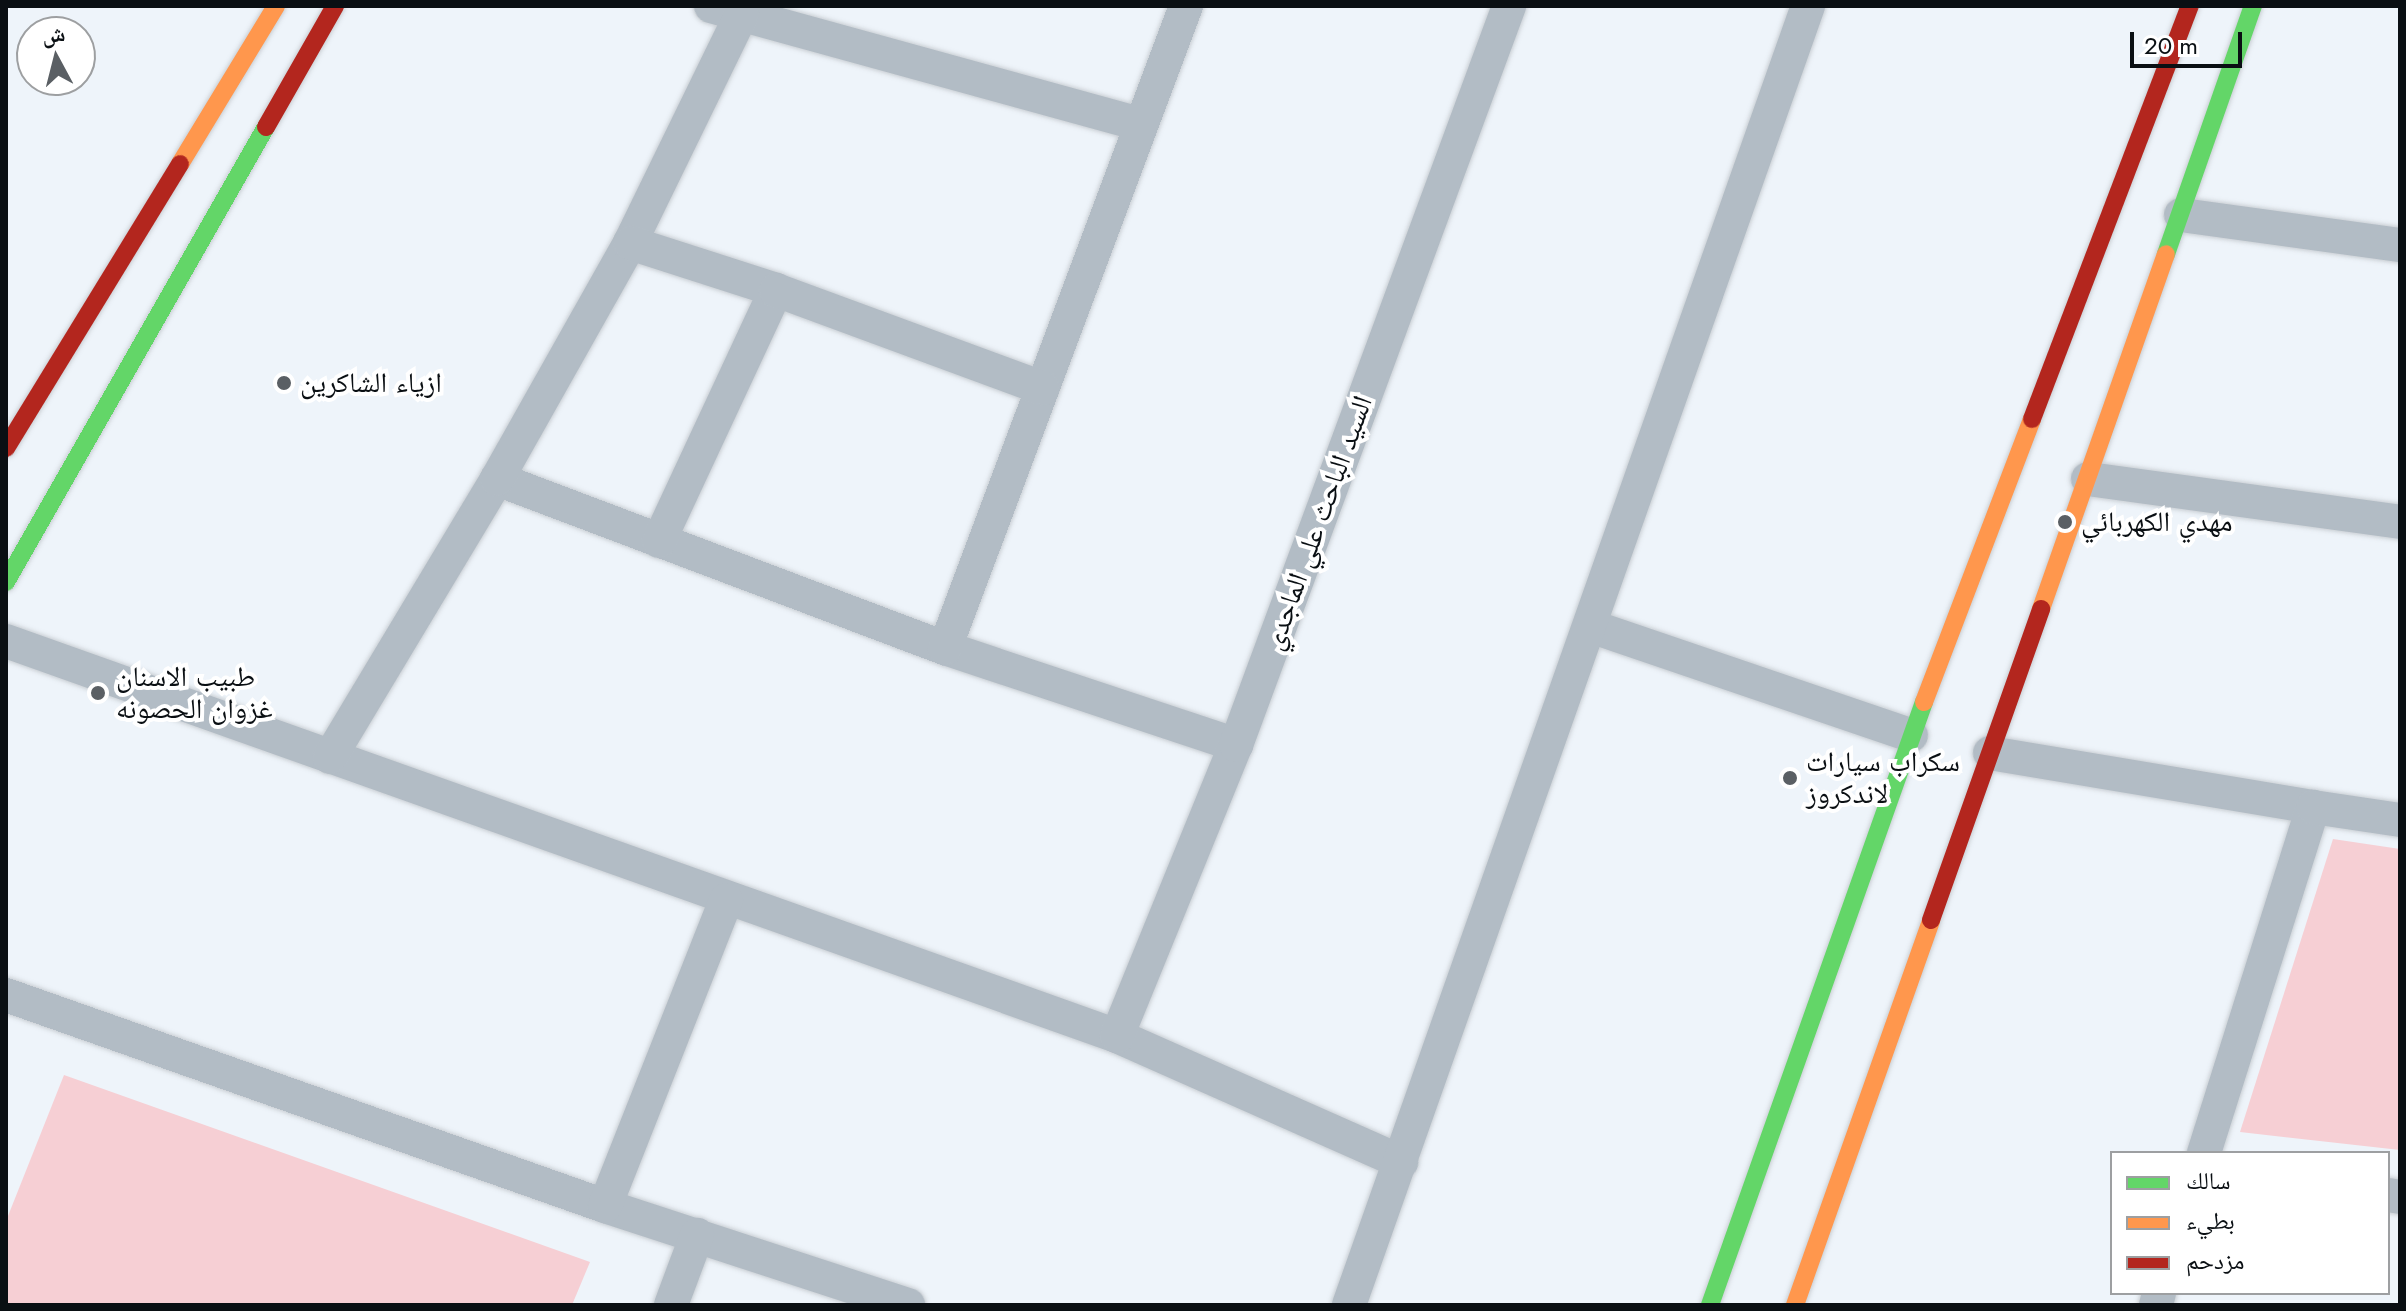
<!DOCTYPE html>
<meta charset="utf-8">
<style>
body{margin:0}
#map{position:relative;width:2406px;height:1311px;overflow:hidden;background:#eef4fa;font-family:Jost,"Noto Naskh Arabic",sans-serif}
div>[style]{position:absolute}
.green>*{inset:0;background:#f6cfd4}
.roads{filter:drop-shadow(0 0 2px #cacfd4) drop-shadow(0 0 2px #cacfd4)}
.street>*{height:34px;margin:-17px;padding:0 17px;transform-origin:17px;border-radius:17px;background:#b2bcc5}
.fast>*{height:18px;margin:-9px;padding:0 9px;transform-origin:9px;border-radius:9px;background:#63d668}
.slow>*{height:18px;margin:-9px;padding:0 9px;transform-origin:9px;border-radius:9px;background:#ff974d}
.jam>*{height:18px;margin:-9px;padding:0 9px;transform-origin:9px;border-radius:9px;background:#b3261e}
.dots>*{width:22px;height:22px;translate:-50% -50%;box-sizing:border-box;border:4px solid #fff;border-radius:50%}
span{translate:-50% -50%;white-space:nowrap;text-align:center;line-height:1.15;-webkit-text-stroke:8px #fff;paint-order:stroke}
.poi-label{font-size:28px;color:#0a0f13}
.left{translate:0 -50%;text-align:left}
.street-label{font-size:28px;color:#0a0f13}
.frame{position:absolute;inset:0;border:8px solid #0a0f13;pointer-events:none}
.legend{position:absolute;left:2110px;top:1151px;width:280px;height:144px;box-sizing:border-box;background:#fff;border:2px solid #9d9fa1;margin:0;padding:10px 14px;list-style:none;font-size:24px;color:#0a0f13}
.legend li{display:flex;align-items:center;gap:16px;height:40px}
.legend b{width:40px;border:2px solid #9d9fa1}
.north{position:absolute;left:16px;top:16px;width:80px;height:80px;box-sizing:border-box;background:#fff;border:2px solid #9d9fa1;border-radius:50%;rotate:353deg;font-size:22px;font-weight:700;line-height:32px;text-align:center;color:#0a0f13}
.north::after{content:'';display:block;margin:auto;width:28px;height:36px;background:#5a5f64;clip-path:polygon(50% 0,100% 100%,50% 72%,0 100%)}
.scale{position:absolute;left:2130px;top:32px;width:112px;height:36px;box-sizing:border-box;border:4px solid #0a0f13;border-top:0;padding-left:10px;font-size:24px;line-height:28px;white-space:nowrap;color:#0a0f13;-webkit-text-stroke:6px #fff;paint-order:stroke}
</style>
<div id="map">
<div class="green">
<i style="clip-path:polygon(2333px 839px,2400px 849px,2400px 1150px,2240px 1132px)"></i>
<i style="clip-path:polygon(64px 1075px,590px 1262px,572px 1305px,6px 1305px,6px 1221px)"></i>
</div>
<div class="roads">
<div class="street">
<i style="left:711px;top:6px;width:444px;rotate:15.4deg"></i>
<i style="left:2181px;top:215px;width:221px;rotate:7.8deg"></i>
<i style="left:630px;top:243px;width:254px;rotate:-64deg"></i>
<i style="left:497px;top:479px;width:479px;rotate:20.7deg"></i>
<i style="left:945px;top:648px;width:307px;rotate:18.4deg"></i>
<i style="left:2088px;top:479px;width:315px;rotate:7.8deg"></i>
<i style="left:659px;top:541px;width:277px;rotate:-65deg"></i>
<i style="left:1590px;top:626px;width:339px;rotate:18.8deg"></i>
<i style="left:6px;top:641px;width:1179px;rotate:19.57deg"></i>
<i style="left:1117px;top:1036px;width:311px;rotate:23.9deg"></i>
<i style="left:945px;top:648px;width:686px;rotate:-69.42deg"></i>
<i style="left:1990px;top:753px;width:327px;rotate:9.5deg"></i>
<i style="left:330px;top:757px;width:324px;rotate:-59deg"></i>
<i style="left:497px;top:479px;width:271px;rotate:-60.6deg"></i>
<i style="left:630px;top:243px;width:153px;rotate:17.8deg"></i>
<i style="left:776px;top:290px;width:284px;rotate:20.2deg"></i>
<i style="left:6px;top:995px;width:635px;rotate:19.41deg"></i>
<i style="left:605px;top:1206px;width:319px;rotate:18.1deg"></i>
<i style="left:1117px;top:1036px;width:314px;rotate:-67.8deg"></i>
<i style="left:1236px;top:745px;width:788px;rotate:-69.72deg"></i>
<i style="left:2204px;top:1153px;width:363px;rotate:-72.5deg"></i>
<i style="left:2313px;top:807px;width:88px;rotate:8.5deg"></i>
<i style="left:2388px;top:1195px;width:12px;rotate:9deg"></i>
<i style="left:605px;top:1206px;width:329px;rotate:-68.4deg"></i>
<i style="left:671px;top:1305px;width:75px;rotate:-69.6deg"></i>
<i style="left:1349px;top:1305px;width:1378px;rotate:-70.54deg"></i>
<i style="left:2156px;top:1305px;width:12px;rotate:-76deg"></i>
</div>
<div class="fast">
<i style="left:2166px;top:254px;width:263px;rotate:-70.7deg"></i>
<i style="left:6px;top:582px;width:524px;rotate:-60.26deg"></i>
<i style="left:1710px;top:1305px;width:640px;rotate:-70.46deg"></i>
</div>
<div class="slow">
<i style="left:180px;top:164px;width:185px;rotate:-58.7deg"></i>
<i style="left:2041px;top:609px;width:376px;rotate:-70.6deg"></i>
<i style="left:1924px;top:702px;width:303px;rotate:-69.1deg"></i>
<i style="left:1795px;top:1305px;width:408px;rotate:-70.5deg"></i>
</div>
<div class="jam">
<i style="left:266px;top:127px;width:139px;rotate:-60.3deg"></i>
<i style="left:2032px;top:419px;width:442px;rotate:-69.1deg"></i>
<i style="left:6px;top:448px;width:333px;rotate:-58.5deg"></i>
<i style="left:1931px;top:920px;width:330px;rotate:-70.5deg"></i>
</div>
</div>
<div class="dots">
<i style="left:284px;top:383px;background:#5a5f64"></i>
<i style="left:2065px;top:522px;background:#5a5f64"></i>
<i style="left:98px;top:693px;background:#5a5f64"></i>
<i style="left:1790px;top:778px;background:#5a5f64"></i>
</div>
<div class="poi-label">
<span class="left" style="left:300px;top:383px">ازياء الشاكرين</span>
<span class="left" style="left:2081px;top:522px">مهدي الكهربائي</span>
<span class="left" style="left:116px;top:693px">طبيب الاسنان<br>غزوان الحصونه</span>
<span class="left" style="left:1806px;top:778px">سكراب سيارات<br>لاندكروز</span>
</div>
<div class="street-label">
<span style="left:1318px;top:523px;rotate:-70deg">السيد الباحث علي الماجدي</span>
</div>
<div class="frame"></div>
<ul class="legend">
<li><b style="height:10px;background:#63d668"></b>سالك</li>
<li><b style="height:10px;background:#ff974d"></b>بطيء</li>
<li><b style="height:10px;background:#b3261e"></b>مزدحم</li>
</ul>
<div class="north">ش</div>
<div class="scale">20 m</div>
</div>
